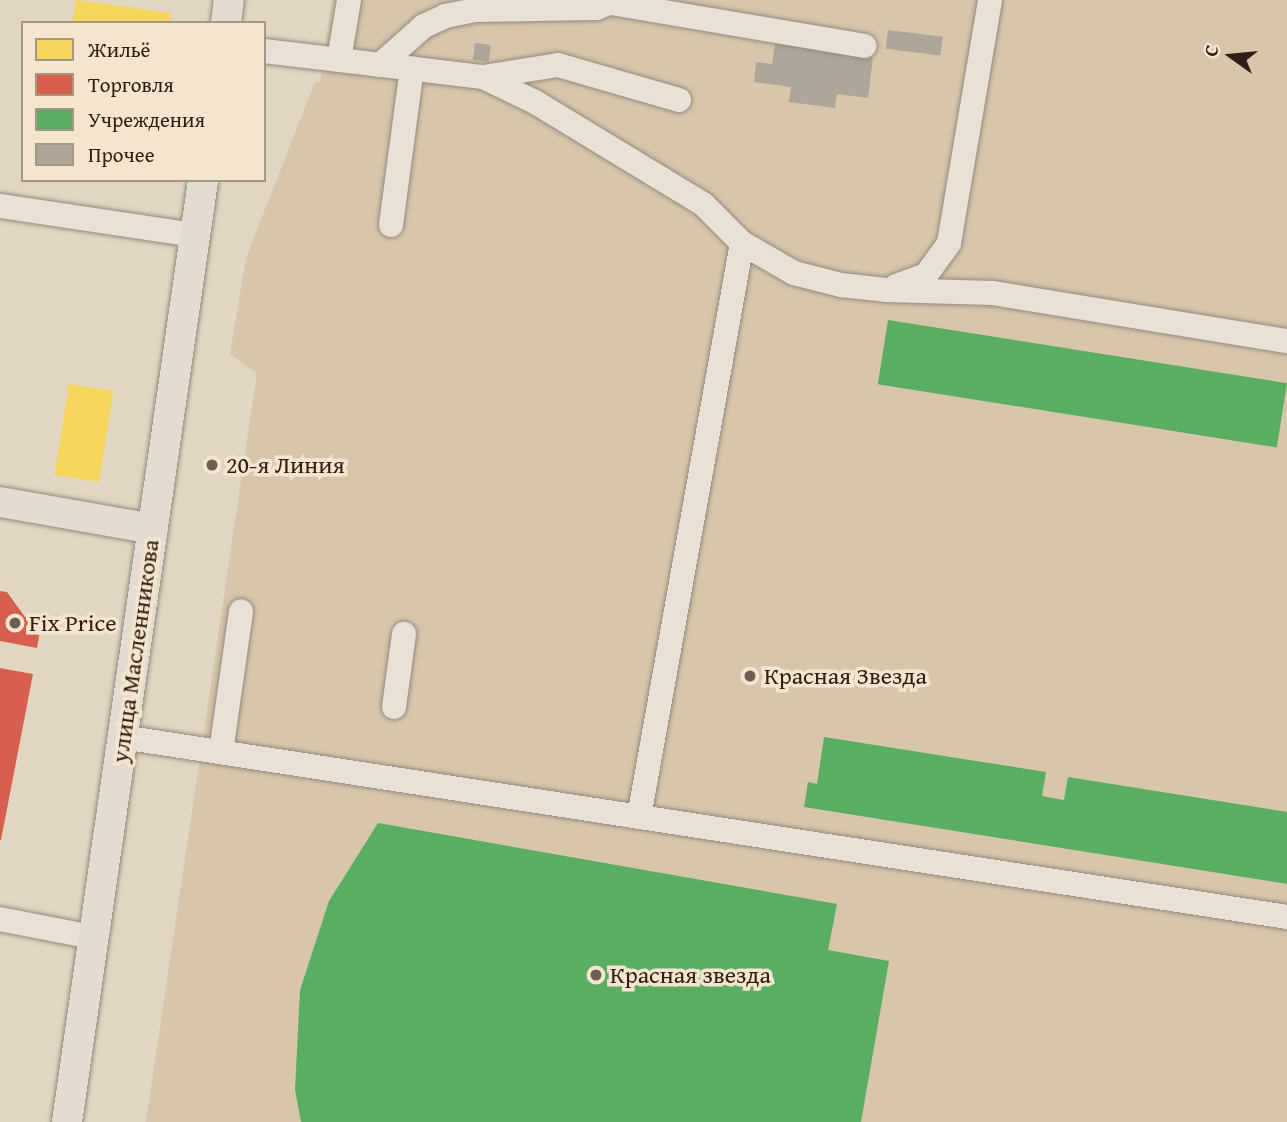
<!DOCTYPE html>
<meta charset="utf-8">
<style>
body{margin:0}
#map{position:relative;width:1287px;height:1122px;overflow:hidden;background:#e1d6c1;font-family:"Gentium Book Plus",serif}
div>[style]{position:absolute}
.green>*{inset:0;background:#d7c6ab}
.homes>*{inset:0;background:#f6d55c;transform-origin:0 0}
.shops>*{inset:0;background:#d6604d}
.public>*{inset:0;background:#5aae61;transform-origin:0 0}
.building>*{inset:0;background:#aea698;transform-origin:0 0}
.roads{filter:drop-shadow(0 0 2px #948b7f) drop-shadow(0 0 2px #948b7f)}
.minor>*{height:24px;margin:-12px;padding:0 12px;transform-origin:12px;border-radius:12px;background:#e7e1d6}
.major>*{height:30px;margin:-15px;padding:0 15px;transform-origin:15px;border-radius:15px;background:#e3dcd0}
.dots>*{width:19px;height:19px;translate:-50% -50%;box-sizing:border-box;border:4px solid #f4e6ce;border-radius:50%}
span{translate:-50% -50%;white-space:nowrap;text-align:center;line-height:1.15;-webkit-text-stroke:7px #f4e6ce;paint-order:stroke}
.poi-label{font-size:24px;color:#301d16}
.left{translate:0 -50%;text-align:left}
.street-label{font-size:24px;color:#301d16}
.legend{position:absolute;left:21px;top:21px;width:245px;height:161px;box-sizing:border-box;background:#f4e6ce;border:2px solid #a69684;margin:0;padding:9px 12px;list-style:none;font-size:21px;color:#301d16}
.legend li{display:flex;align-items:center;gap:14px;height:35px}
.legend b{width:35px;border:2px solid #a69684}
.north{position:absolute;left:1196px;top:21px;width:70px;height:70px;-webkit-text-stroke:5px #f4e6ce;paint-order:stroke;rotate:285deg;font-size:19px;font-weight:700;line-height:28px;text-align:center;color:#301d16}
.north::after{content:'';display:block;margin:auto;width:24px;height:32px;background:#301d16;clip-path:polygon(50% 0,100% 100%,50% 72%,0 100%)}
</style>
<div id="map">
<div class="green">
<i style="clip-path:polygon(332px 0,1287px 0,1287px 1122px,146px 1122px,257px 373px,230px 354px,246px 258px,315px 82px,320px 82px)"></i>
</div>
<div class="homes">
<i style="clip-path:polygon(76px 0,171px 13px,170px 23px,72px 23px)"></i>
<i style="left:69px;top:384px;width:45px;height:92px;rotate:9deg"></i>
</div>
<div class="shops">
<i style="clip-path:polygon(0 591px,7px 592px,25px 617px,42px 620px,37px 648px,0 641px)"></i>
<i style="clip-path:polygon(0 668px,33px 674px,1px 840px,0 840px)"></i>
</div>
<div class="public">
<i style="left:888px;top:320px;width:404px;height:65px;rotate:9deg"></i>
<i style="clip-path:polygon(824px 737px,1046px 772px,1042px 796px,1064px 800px,1068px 777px,1287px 812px,1287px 884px,804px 807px,808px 782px,817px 784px)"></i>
<i style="clip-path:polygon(378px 823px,837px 904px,828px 950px,889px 961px,861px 1122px,301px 1122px,295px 1090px,300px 990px,329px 901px)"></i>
</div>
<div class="building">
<i style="left:888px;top:30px;width:55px;height:19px;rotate:7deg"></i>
<i style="left:475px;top:43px;width:16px;height:17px;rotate:7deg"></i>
<i style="clip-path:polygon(775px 44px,873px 57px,868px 98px,837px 94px,835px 108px,789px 102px,791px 87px,754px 82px,756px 62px,772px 64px)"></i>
</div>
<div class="roads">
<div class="minor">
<i style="left:611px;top:3px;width:257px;rotate:9.6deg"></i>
<i style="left:264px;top:51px;width:221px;rotate:6.8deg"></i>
<i style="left:483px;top:77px;width:58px;rotate:25.7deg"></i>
<i style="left:535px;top:102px;width:197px;rotate:31.3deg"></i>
<i style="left:703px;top:204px;width:55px;rotate:45deg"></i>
<i style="left:742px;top:243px;width:60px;rotate:30deg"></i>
<i style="left:794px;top:273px;width:49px;rotate:14.3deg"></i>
<i style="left:841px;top:285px;width:45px;rotate:6.3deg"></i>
<i style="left:886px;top:290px;width:107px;rotate:1.6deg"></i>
<i style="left:993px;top:293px;width:298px;rotate:9.3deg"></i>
<i style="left:339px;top:60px;width:61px;rotate:-80.5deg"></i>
<i style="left:380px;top:65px;width:59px;rotate:-41.6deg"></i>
<i style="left:424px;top:26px;width:23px;rotate:-25deg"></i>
<i style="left:445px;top:16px;width:31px;rotate:-11deg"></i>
<i style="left:475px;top:10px;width:121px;rotate:-0.9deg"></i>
<i style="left:596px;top:8px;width:22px;rotate:-21deg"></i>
<i style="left:483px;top:77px;width:76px;rotate:-9.1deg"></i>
<i style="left:558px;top:65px;width:126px;rotate:16.1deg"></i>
<i style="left:0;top:206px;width:197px;rotate:8.5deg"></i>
<i style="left:391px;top:225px;width:158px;rotate:-82.4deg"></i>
<i style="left:896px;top:286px;width:32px;rotate:-20deg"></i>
<i style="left:926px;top:275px;width:39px;rotate:-54deg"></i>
<i style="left:949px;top:243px;width:246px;rotate:-80.4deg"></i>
<i style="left:394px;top:707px;width:74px;rotate:-82.2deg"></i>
<i style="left:122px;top:737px;width:1179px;rotate:8.78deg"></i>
<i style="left:221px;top:752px;width:142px;rotate:-81.9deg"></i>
<i style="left:639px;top:817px;width:583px;rotate:-79.83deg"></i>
<i style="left:0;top:919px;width:95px;rotate:11deg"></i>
</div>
<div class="major">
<i style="left:226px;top:23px;width:23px;rotate:-83deg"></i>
<i style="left:0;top:502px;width:155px;rotate:10deg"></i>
<i style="left:67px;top:1122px;width:952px;rotate:-81.78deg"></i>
</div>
</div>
<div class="dots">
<i style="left:212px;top:465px;background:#6e5e52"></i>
<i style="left:15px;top:623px;background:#6e5e52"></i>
<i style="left:750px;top:676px;background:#6e5e52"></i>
<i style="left:596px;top:975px;background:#6e5e52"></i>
</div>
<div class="poi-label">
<span class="left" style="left:226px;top:465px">20-я Линия</span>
<span class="left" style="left:29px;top:623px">Fix Price</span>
<span class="left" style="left:764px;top:676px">Красная Звезда</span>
<span class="left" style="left:610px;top:975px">Красная звезда</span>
</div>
<div class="street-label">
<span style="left:135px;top:651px;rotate:-82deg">улица Масленникова</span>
</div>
<ul class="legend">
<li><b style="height:19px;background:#f6d55c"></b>Жильё</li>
<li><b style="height:19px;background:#d6604d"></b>Торговля</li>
<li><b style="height:19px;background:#5aae61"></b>Учреждения</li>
<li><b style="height:19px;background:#aea698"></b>Прочее</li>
</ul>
<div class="north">С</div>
</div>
